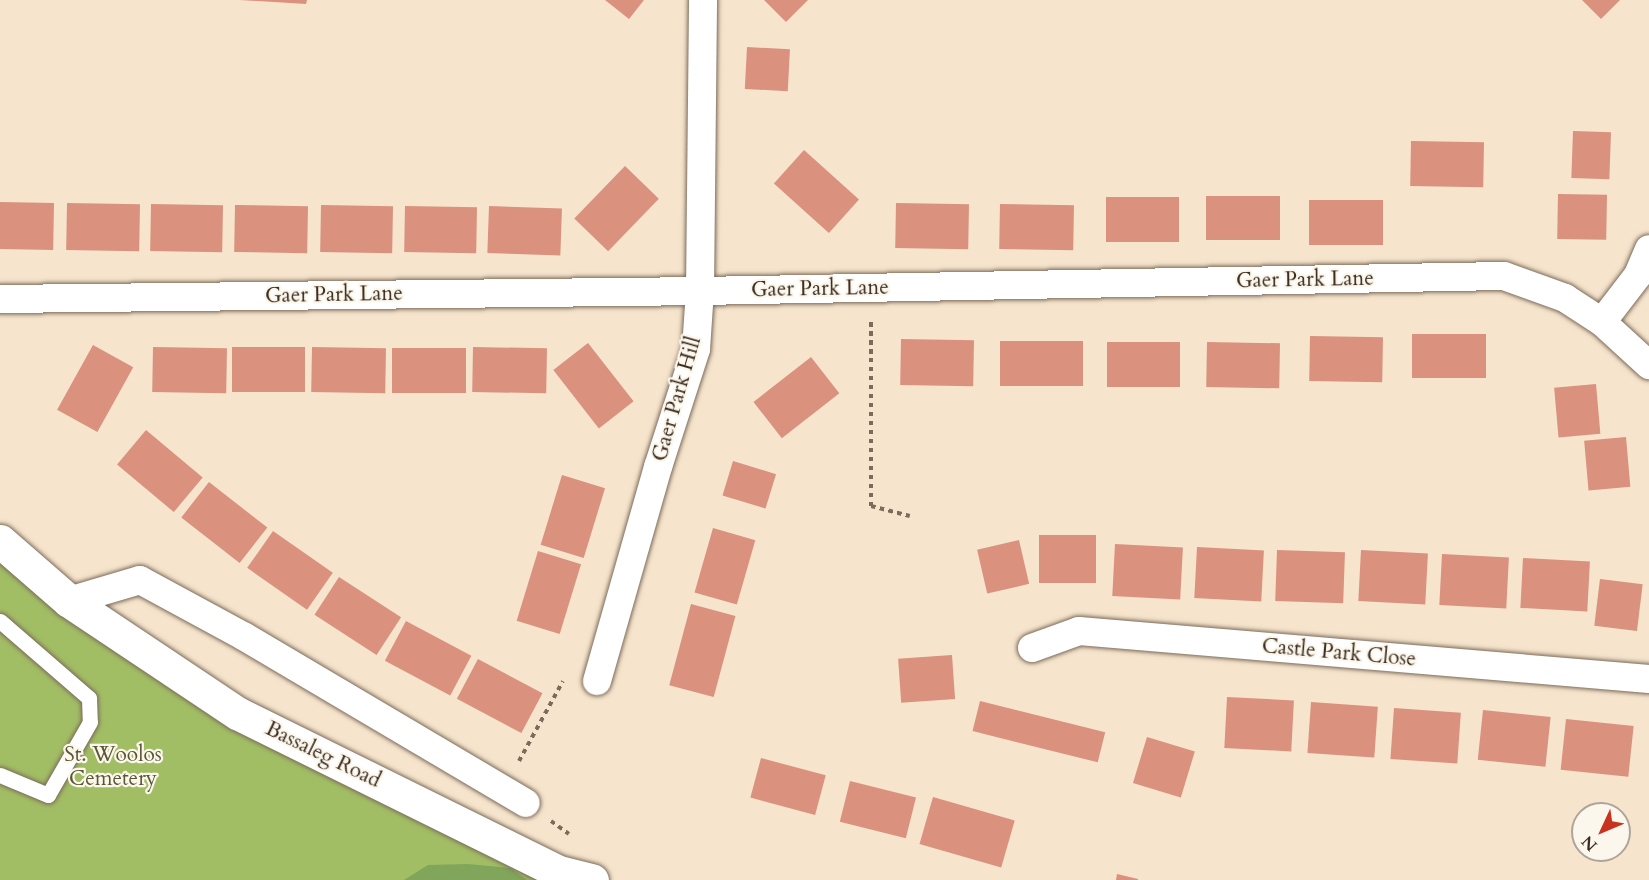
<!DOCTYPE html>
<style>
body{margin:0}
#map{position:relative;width:1649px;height:880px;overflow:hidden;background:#f6e4cc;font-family:Cardo,serif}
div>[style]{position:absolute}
.green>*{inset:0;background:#a2be65}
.forest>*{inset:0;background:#81a55a}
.building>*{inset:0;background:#da917e;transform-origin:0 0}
.path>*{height:4px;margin-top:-2px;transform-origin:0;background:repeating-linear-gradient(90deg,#7c6b5b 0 4.5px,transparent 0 9px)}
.roads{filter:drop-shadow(0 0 2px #7c6b5b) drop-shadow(0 0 2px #7c6b5b)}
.service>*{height:15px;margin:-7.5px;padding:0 7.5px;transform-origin:7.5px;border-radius:7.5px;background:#fff}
.minor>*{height:28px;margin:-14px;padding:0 14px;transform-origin:14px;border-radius:14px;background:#fff}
.tertiary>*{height:33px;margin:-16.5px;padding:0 16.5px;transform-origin:16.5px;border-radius:16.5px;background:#fff}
span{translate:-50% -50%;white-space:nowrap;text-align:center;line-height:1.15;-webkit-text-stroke:4.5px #fbf7ec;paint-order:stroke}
.street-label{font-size:21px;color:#3b2a1e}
.park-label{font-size:21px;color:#5a5633}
.north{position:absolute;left:1571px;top:802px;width:60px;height:60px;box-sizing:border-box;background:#fbf7ec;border:2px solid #aea59a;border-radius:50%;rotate:226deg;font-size:16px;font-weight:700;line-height:24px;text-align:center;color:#3b2a1e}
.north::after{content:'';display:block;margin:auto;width:21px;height:27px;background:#c8321e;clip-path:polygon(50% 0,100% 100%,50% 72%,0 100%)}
</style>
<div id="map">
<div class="green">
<i style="clip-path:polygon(0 541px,238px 713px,592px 880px,0 880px)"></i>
</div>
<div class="forest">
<i style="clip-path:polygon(468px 864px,510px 868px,527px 880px,404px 880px,428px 865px)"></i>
</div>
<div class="building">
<i style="clip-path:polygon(240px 0,307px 0,306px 4px)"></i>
<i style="clip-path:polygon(605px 0,644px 0,629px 19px)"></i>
<i style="clip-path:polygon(764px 0,808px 0,786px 22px)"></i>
<i style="clip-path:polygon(1582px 0,1620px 0,1601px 19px)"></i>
<i style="left:747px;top:47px;width:43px;height:42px;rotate:3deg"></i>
<i style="left:1573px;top:131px;width:38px;height:47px;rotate:2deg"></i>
<i style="left:1411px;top:141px;width:73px;height:45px;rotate:1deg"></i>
<i style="left:804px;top:150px;width:74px;height:45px;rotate:42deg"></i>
<i style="left:625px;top:166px;width:47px;height:73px;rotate:44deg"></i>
<i style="left:1558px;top:194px;width:49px;height:45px;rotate:1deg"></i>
<i style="left:1206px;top:196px;width:74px;height:44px"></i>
<i style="left:1106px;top:197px;width:73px;height:45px"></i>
<i style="left:1309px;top:200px;width:74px;height:45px"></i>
<i style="left:0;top:202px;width:54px;height:47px;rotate:1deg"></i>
<i style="left:67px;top:203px;width:73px;height:47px;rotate:1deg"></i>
<i style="left:896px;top:203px;width:73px;height:45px;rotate:1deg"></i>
<i style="left:151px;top:204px;width:72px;height:47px;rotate:1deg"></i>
<i style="left:1000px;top:204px;width:74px;height:45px;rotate:1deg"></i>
<i style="left:235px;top:205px;width:73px;height:47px;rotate:1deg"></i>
<i style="left:321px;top:205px;width:72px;height:47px;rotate:1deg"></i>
<i style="left:405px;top:206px;width:72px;height:46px;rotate:1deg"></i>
<i style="left:489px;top:206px;width:73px;height:47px;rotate:2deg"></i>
<i style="left:1412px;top:334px;width:74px;height:44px"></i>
<i style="left:1310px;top:336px;width:73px;height:45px;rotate:1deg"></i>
<i style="left:901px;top:339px;width:73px;height:46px;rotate:1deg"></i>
<i style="left:1000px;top:341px;width:83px;height:45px"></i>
<i style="left:1107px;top:342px;width:73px;height:45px"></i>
<i style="left:1207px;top:342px;width:73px;height:45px;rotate:1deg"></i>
<i style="left:588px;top:343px;width:74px;height:44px;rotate:52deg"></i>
<i style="left:93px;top:345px;width:46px;height:74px;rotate:29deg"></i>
<i style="left:153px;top:347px;width:74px;height:45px;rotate:1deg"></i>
<i style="left:232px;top:347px;width:73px;height:45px"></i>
<i style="left:312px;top:347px;width:74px;height:45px;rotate:1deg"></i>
<i style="left:473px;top:347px;width:74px;height:45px;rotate:1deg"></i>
<i style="left:392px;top:348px;width:74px;height:45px"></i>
<i style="left:811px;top:357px;width:46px;height:73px;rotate:52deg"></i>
<i style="left:1596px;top:384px;width:50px;height:42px;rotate:85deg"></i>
<i style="left:146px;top:430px;width:74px;height:45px;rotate:40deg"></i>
<i style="left:1626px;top:437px;width:50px;height:42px;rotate:85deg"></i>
<i style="left:733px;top:461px;width:45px;height:36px;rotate:17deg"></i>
<i style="left:562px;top:475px;width:45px;height:73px;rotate:17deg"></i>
<i style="left:209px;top:482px;width:74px;height:45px;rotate:38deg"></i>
<i style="left:713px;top:528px;width:44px;height:67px;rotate:16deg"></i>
<i style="left:273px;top:531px;width:73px;height:45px;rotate:35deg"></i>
<i style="left:1039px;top:535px;width:57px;height:48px"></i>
<i style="left:1019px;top:540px;width:45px;height:43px;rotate:77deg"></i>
<i style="left:1115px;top:544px;width:68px;height:52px;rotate:3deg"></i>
<i style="left:1197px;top:547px;width:67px;height:51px;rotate:3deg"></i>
<i style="left:1277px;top:550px;width:68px;height:51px;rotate:2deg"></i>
<i style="left:1361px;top:550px;width:67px;height:51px;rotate:3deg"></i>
<i style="left:538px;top:551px;width:45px;height:73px;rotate:17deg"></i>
<i style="left:1442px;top:554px;width:67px;height:51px;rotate:3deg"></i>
<i style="left:1523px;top:558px;width:67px;height:50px;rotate:3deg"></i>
<i style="left:339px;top:577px;width:74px;height:45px;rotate:33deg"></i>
<i style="left:1600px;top:579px;width:43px;height:47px;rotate:7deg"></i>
<i style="left:691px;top:604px;width:46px;height:84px;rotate:15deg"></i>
<i style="left:406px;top:621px;width:74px;height:45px;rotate:28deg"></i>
<i style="left:952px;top:655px;width:44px;height:54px;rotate:86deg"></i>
<i style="left:478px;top:659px;width:73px;height:45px;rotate:28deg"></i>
<i style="left:1227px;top:697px;width:67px;height:51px;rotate:3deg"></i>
<i style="left:980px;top:701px;width:129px;height:31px;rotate:14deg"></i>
<i style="left:1311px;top:702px;width:67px;height:51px;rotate:4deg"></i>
<i style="left:1394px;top:708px;width:67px;height:51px;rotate:4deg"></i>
<i style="left:1483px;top:710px;width:68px;height:50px;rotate:6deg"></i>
<i style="left:1566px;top:719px;width:68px;height:51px;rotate:6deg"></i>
<i style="left:1147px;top:737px;width:50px;height:48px;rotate:17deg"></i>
<i style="left:761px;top:758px;width:67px;height:41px;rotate:15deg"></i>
<i style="left:850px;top:781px;width:68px;height:42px;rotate:14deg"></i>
<i style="left:933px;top:797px;width:85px;height:49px;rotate:16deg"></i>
<i style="clip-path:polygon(1117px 874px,1138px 879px,1138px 880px,1116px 880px)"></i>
</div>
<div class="path">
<i style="left:871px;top:322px;width:184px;rotate:90deg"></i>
<i style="left:871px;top:506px;width:40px;rotate:14.4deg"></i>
<i style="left:519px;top:761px;width:91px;rotate:-61.2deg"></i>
<i style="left:551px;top:821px;width:22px;rotate:36deg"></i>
</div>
<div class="roads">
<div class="service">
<i style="left:0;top:621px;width:118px;rotate:40.9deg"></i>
<i style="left:89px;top:698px;width:24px;rotate:88deg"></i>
<i style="left:90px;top:722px;width:84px;rotate:119.9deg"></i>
<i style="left:48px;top:795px;width:52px;rotate:-157.4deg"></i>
</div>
<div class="minor">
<i style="left:0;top:299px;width:700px;rotate:-0.65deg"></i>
<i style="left:700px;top:291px;width:804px;rotate:-1.07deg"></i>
<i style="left:1504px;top:276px;width:65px;rotate:19.8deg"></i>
<i style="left:1565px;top:298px;width:44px;rotate:33deg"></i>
<i style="left:1602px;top:322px;width:64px;rotate:42.5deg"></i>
<i style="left:1602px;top:322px;width:59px;rotate:-52.5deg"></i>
<i style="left:1638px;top:275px;width:28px;rotate:-67deg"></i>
<i style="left:69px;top:601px;width:74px;rotate:-16.5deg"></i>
<i style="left:140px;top:580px;width:119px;rotate:28.5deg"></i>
<i style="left:245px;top:637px;width:326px;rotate:30.6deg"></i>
<i style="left:1032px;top:648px;width:50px;rotate:-19.9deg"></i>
<i style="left:1079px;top:631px;width:572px;rotate:4.81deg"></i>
<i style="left:597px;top:681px;width:223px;rotate:-74.1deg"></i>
<i style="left:658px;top:467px;width:124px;rotate:-72.1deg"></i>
<i style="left:696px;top:349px;width:58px;rotate:-86.1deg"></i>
<i style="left:700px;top:291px;width:291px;rotate:-89.4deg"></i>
</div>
<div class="tertiary">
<i style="left:0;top:541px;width:91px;rotate:41deg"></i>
<i style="left:69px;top:601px;width:202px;rotate:33.7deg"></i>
<i style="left:237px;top:713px;width:359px;rotate:26.3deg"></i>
<i style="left:559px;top:872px;width:34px;rotate:14deg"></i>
</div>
</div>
<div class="street-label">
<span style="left:1305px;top:280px;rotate:-1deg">Gaer Park Lane</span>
<span style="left:820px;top:289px;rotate:-1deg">Gaer Park Lane</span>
<span style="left:334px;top:295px;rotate:-1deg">Gaer Park Lane</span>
<span style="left:677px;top:399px;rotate:-74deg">Gaer Park Hill</span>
<span style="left:1339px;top:653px;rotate:5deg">Castle Park Close</span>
<span style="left:323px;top:755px;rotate:26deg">Bassaleg Road</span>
</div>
<div class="park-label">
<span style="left:113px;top:767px">St. Woolos<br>Cemetery</span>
</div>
<div class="north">N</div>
</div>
